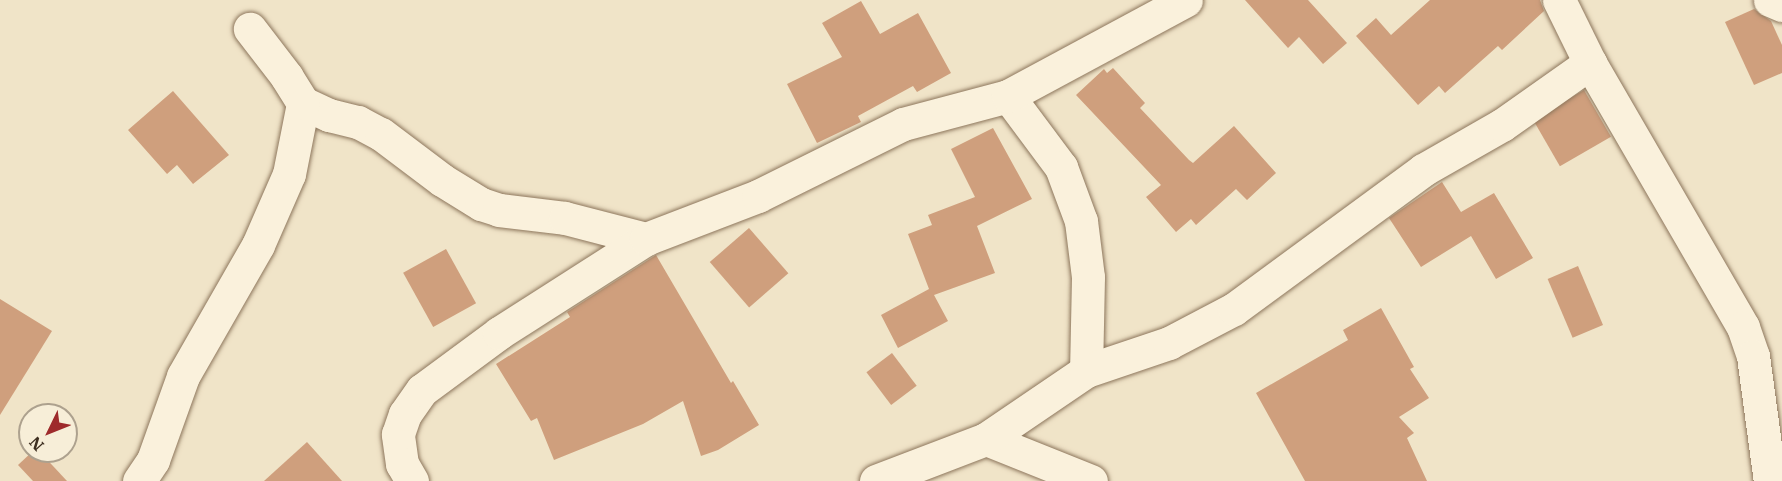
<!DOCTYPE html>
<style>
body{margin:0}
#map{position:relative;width:1782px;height:481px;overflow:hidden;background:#f0e4c8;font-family:"IBM Plex Serif",serif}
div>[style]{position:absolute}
.building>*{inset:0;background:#cf9f7d;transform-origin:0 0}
.roads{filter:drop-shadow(0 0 2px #8d765c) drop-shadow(0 0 2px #8d765c)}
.minor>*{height:33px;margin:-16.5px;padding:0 16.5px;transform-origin:16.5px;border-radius:16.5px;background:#faf1dc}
span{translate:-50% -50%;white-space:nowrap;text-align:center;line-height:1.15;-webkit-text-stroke:4.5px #f7eed8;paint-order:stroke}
.north{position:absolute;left:18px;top:403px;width:60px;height:60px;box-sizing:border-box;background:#f7eed8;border:2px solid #ada18e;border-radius:50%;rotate:227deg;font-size:16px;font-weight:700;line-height:24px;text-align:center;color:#3d2e20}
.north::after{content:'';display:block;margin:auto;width:21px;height:27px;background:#9e2a2b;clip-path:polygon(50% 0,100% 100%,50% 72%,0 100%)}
</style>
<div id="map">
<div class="building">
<i style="clip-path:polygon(1245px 0,1308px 0,1347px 43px,1323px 64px,1299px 37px,1288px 48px)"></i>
<i style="clip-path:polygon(1430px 0,1540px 0,1544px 11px,1502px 50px,1498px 46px,1445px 93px,1439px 86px,1418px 105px,1356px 36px,1376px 18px,1391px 35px)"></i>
<i style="clip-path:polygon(861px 1px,880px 34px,918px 13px,951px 73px,917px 92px,913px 86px,858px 116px,861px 122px,817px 143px,787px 84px,842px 57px,822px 23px)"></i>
<i style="clip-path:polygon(1754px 9px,1771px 21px,1782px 45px,1782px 73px,1754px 85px,1725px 22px)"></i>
<i style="clip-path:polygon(1113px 68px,1145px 103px,1140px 108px,1189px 160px,1193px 163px,1234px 126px,1276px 173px,1247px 200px,1236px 189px,1196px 225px,1191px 219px,1176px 232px,1146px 197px,1161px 185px,1076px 95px,1104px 69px,1107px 73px)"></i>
<i style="left:1584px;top:90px;width:54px;height:59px;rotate:60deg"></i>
<i style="clip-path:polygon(173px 91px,229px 155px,193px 184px,177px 165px,167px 174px,128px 130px)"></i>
<i style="clip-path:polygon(993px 128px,1032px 199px,977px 226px,995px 273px,934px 295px,948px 321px,898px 348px,881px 315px,929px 289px,908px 234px,932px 225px,928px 215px,975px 197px,951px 149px)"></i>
<i style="clip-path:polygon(1442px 182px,1461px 212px,1494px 193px,1533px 258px,1496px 279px,1471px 236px,1421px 267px,1389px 218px)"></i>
<i style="left:749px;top:228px;width:60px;height:52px;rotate:49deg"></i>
<i style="left:446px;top:249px;width:62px;height:49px;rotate:61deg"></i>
<i style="clip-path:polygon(656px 255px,731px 383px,733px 381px,759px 425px,718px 450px,701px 456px,683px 401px,643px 424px,554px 460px,537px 418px,531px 421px,496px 364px,570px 317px,567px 312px)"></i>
<i style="left:1578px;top:266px;width:64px;height:33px;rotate:67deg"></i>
<i style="clip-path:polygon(0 299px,52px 331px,0 415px)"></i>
<i style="clip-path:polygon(1381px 308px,1414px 367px,1410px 369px,1429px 398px,1399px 417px,1414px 433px,1407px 438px,1427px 481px,1305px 481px,1256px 393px,1348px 340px,1343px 330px)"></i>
<i style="left:892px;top:353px;width:41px;height:32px;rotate:53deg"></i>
<i style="clip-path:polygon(307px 442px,342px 481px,264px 481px)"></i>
<i style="clip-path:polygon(33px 451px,39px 451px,67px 481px,33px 481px,18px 465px)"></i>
</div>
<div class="roads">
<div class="minor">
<i style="left:1559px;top:0;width:70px;rotate:63.8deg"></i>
<i style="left:1590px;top:63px;width:305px;rotate:59.9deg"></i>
<i style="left:1743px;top:327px;width:31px;rotate:71deg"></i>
<i style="left:1753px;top:356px;width:126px;rotate:82.3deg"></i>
<i style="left:1770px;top:0;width:13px;rotate:23deg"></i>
<i style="left:1008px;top:96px;width:89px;rotate:53.3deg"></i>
<i style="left:1061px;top:167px;width:58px;rotate:69.7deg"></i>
<i style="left:1081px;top:221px;width:56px;rotate:82.9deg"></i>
<i style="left:1088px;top:277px;width:94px;rotate:91.2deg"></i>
<i style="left:303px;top:103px;width:29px;rotate:25deg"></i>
<i style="left:329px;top:115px;width:30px;rotate:14deg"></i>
<i style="left:358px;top:122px;width:26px;rotate:28deg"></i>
<i style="left:381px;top:134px;width:76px;rotate:37deg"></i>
<i style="left:442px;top:180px;width:46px;rotate:31.6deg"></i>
<i style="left:481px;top:204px;width:19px;rotate:18deg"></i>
<i style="left:499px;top:210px;width:66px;rotate:6.9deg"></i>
<i style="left:565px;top:218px;width:84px;rotate:14.5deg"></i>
<i style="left:986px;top:439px;width:113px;rotate:21.8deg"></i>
<i style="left:139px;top:481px;width:25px;rotate:-56deg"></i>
<i style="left:153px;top:460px;width:89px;rotate:-70.3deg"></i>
<i style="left:183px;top:376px;width:151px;rotate:-60.2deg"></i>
<i style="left:258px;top:245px;width:77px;rotate:-66.4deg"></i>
<i style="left:289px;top:174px;width:72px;rotate:-78.8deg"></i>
<i style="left:303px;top:103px;width:31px;rotate:-122deg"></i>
<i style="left:287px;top:77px;width:61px;rotate:-127.6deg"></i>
<i style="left:412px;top:481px;width:20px;rotate:-120deg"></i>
<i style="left:402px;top:464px;width:30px;rotate:-98deg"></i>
<i style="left:398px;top:434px;width:21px;rotate:-71deg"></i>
<i style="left:405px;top:414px;width:29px;rotate:-55deg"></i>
<i style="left:422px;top:390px;width:96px;rotate:-36.5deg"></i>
<i style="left:499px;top:333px;width:174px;rotate:-32.6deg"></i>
<i style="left:646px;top:239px;width:120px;rotate:-21deg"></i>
<i style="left:758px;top:196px;width:162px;rotate:-26.4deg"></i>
<i style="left:903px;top:124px;width:109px;rotate:-14.9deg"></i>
<i style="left:1008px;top:96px;width:202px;rotate:-28.3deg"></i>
<i style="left:876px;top:481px;width:118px;rotate:-20.9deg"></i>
<i style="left:986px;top:439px;width:121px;rotate:-34.2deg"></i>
<i style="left:1086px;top:371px;width:88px;rotate:-18.6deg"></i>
<i style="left:1169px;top:343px;width:73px;rotate:-27.6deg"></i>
<i style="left:1234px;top:309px;width:235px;rotate:-36.3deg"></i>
<i style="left:1423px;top:170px;width:91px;rotate:-29.7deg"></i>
<i style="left:1502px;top:125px;width:108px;rotate:-35.2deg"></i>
</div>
</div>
<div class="north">N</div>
</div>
